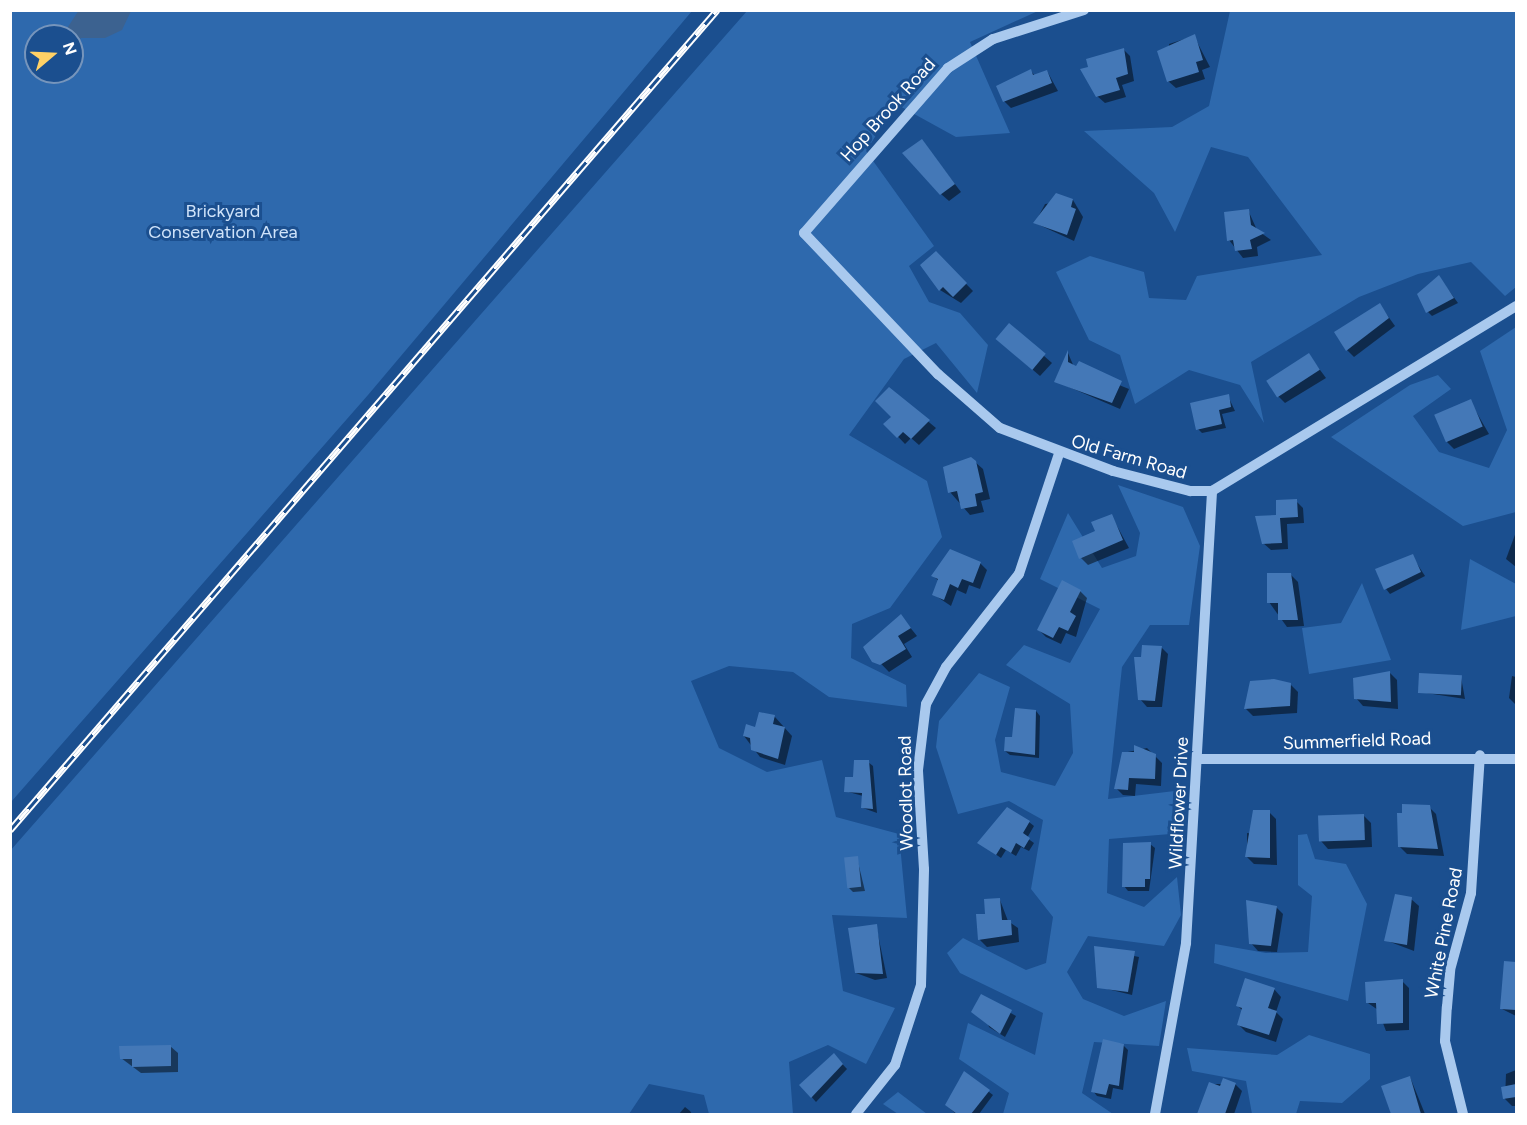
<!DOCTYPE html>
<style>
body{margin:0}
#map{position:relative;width:1527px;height:1125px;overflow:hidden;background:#1b4f8f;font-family:Figtree,sans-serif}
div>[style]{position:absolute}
.green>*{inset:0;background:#2e69ad}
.water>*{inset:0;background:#3c6290}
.shadow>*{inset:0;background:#0007}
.building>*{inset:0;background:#4478b7;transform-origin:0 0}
.minor>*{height:10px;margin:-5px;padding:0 5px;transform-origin:5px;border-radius:5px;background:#a9c9ee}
.rail>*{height:7px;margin-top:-3.5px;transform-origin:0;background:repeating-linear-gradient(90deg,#1b4f8f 0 14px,#fff 0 28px);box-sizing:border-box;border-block:2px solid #fff}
span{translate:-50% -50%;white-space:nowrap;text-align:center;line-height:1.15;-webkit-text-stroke:6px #1b4f8f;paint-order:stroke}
.street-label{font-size:18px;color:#fff}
.park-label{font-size:18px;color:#cfe3fa}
.frame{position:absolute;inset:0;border:12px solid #fff;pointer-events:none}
.north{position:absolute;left:24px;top:24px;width:60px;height:60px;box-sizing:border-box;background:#1b4f8f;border:2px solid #7695bc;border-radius:50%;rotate:71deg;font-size:16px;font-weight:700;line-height:24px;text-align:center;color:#fff}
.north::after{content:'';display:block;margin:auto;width:21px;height:27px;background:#ffd166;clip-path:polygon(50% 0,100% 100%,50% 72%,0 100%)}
</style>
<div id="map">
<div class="green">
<i style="clip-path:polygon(evenodd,11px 11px,692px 11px,368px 395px,11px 802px,11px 11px,36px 36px,72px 36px,72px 72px,36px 72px,36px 36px)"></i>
<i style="clip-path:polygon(747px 11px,1038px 11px,970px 42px,1010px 133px,956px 137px,896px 104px,866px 151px,934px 246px,909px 266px,929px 302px,960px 313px,988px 345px,977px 393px,936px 343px,904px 359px,849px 435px,927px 481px,942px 537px,890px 608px,852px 624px,851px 658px,906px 685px,907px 707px,829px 697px,793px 672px,729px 666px,691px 681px,719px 748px,767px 772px,822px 760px,836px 817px,899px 834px,907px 918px,832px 915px,843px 991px,895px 1008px,866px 1064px,828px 1045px,789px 1062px,793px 1114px,709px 1114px,704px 1095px,649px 1084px,629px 1114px,11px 1114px,10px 851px)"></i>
<i style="clip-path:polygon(1230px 11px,1516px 11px,1516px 287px,1505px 296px,1471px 262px,1418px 274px,1359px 297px,1251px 362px,1264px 423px,1240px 385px,1189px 370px,1135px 404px,1120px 355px,1089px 340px,1056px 272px,1090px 256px,1144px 272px,1149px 298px,1186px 300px,1197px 276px,1322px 255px,1248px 157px,1211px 147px,1175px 232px,1154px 193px,1084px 131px,1172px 127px,1209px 106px)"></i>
<i style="clip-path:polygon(1516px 327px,1516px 512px,1463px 526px,1331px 437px,1410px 385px,1438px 375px,1451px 389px,1413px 416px,1439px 452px,1489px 468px,1507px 430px,1480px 351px)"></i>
<i style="clip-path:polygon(1118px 485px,1183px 507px,1200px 546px,1189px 625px,1150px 625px,1122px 667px,1108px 799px,1183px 790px,1183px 833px,1109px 839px,1107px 893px,1144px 907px,1177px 877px,1181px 915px,1164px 946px,1088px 936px,1067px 972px,1083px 999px,1124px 1016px,1166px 1001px,1159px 1046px,1094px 1042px,1082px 1093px,1113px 1114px,1003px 1114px,1009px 1093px,959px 1059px,968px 1023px,1035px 1055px,1043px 1013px,960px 973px,947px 953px,963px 938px,1026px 970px,1046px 963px,1053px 917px,1031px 889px,1043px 820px,1009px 801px,958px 814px,936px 747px,939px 721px,979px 673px,1010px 687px,995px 740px,1001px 772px,1055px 786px,1073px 753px,1070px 704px,1006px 665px,1024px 645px,1070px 663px,1100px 609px,1040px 579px,1068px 513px,1102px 568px,1136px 556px,1140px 533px)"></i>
<i style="clip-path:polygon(1470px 559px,1516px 584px,1516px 616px,1461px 630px)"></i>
<i style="clip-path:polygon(1362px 583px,1391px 660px,1309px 674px,1302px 628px,1341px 623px)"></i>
<i style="clip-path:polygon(1307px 834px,1315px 859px,1346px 864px,1367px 904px,1348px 1001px,1214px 963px,1215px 944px,1266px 953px,1308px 952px,1312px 896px,1298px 885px,1298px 835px)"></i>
<i style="clip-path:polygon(1309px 1035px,1370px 1054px,1370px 1079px,1342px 1103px,1300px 1101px,1296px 1114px,1252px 1114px,1246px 1081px,1192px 1071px,1187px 1048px,1277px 1055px)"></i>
<i style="clip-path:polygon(898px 1092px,927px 1114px,898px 1114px,883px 1104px)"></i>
</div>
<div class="water">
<i style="clip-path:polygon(79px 10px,131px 10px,131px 11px,122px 30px,105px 38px,81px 38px,72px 49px,72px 36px,62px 36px)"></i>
</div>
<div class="shadow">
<i style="clip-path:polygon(1194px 36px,1210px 67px,1202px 70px,1205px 79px,1176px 88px,1168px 81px,1169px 44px)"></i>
<i style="clip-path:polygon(1123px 49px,1130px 56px,1134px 81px,1122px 85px,1126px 97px,1105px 103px,1097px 96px)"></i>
<i style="clip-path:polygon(1031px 71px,1035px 76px,1047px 71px,1058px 91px,1011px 108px,1004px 101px)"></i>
<i style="clip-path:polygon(922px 141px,961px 192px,949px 201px,941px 194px)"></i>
<i style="clip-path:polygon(1073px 200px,1083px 217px,1074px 241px,1035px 223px,1045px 204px)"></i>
<i style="clip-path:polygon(1248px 210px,1257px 230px,1271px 240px,1257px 247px,1258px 256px,1243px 258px,1229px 240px)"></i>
<i style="clip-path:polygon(936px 253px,973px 291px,961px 303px,940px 290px)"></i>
<i style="clip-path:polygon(1439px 277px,1458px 303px,1432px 316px,1428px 312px)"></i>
<i style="clip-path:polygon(1380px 305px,1395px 326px,1354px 357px,1347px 350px)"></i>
<i style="clip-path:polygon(1009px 325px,1052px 363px,1040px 376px,1004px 345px)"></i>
<i style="clip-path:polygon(1068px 353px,1074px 367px,1129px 389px,1120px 409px,1055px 381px)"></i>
<i style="clip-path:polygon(1309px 355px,1326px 378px,1285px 403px,1278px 396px)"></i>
<i style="clip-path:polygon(889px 389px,936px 428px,919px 445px,911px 438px,905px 444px,886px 424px,893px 417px)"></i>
<i style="clip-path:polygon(1228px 396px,1235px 411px,1222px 414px,1226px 428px,1202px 433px,1198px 429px)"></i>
<i style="clip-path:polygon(1470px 401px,1489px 434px,1454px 449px,1447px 442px)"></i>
<i style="clip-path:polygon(975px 462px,983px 469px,990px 499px,981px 501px,984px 512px,970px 515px,950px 492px)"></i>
<i style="clip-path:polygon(1296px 501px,1303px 508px,1304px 523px,1287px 524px,1288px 549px,1271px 550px,1263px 543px,1278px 517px)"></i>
<i style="clip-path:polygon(1111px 515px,1129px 548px,1088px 565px,1081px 558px)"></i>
<i style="clip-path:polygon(1516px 532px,1516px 567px,1506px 559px)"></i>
<i style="clip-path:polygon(1412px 556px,1425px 576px,1390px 594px,1386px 589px)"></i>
<i style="clip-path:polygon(980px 563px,987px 570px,980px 589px,969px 585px,966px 594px,957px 590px,951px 606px,933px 594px,939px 581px,933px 576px)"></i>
<i style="clip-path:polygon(1291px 575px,1298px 582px,1304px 626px,1287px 627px,1269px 602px)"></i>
<i style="clip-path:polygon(1080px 591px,1087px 598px,1076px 637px,1066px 633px,1061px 644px,1046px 637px,1039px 630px)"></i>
<i style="clip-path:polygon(901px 616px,917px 636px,904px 644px,912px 657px,889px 672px,865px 647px)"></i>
<i style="clip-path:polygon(1161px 647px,1168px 654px,1162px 707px,1147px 707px,1140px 699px,1143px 659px)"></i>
<i style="clip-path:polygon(1390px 673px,1397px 680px,1398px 709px,1363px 706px,1356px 698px)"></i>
<i style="clip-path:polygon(1512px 676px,1516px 677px,1516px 705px,1509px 698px)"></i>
<i style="clip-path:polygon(1461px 677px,1465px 699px,1420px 692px)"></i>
<i style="clip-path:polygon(1290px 684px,1298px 692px,1297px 713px,1253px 716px,1246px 709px)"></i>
<i style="clip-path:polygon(1036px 711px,1040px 716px,1039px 758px,1010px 755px,1005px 751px)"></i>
<i style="clip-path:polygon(775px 717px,792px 736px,785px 765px,760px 757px,744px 736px)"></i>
<i style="clip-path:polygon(1147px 748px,1162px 763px,1161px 786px,1136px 784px,1135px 796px,1123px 795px,1116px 788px,1123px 753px)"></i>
<i style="clip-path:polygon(868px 762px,873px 766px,877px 813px,863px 808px,863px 796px,845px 791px)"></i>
<i style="clip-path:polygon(1429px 807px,1436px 814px,1444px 856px,1407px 854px,1399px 846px)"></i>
<i style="clip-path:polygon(1269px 812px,1276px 819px,1277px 865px,1254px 864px,1247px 857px,1247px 833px,1254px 834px)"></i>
<i style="clip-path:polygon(1364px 816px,1371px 823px,1372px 847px,1328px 849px,1321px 841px)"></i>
<i style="clip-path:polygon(1029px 822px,1034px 826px,1027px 838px,1034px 843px,1029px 851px,1021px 847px,1016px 856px,1006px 850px,1001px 858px,979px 843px)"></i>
<i style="clip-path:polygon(1150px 844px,1155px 848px,1149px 891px,1128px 891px,1124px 886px)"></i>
<i style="clip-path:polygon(857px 858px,865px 891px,853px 892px,849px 888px)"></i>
<i style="clip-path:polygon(1411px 899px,1419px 906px,1414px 951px,1385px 940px)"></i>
<i style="clip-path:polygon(1000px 900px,1008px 921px,1018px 928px,1019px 942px,987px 947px,980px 940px,987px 915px)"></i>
<i style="clip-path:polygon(1276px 907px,1283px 914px,1277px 952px,1258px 951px,1251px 943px)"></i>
<i style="clip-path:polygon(876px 925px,887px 978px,875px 980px,856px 973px)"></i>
<i style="clip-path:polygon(1095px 948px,1139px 957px,1132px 995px,1099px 987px)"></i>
<i style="clip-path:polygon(1506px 962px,1516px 964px,1516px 1016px,1502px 1009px)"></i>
<i style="clip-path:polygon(1402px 981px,1409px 988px,1409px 1030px,1386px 1031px,1378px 1010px,1368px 1003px)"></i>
<i style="clip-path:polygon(1274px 989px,1281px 997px,1276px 1012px,1283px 1019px,1276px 1042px,1246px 1032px,1239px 1025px,1243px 1011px,1237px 1005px)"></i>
<i style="clip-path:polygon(981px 996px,1016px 1016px,1005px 1037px,989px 1027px)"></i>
<i style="clip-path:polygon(1123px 1045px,1128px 1050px,1123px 1090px,1113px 1088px,1111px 1099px,1097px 1096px,1093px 1091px)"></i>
<i style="clip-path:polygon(170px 1046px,178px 1053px,178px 1072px,141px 1073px,121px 1058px)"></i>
<i style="clip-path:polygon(834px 1055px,847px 1069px,816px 1102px,801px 1085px)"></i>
<i style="clip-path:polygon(1516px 1070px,1516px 1106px,1512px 1106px,1505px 1099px,1506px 1074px)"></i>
<i style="clip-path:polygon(964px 1073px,993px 1095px,979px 1114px,956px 1114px,946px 1105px)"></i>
<i style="clip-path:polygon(1410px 1077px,1425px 1114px,1393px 1114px,1383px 1087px)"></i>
<i style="clip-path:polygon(1210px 1084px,1235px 1084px,1242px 1091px,1234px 1114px,1199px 1114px)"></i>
<i style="clip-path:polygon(685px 1107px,690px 1111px,692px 1114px,679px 1114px)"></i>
</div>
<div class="building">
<i style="clip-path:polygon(1195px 34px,1203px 60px,1196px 62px,1199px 72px,1167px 82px,1157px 51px)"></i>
<i style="clip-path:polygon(1124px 48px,1128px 74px,1116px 78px,1120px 90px,1096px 97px,1080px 69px,1088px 67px,1086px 59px)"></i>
<i style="clip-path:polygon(1031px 69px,1033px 75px,1047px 70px,1052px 83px,1003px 102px,996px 86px)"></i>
<i style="clip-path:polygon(922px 139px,955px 184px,940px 195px,902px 153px)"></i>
<i style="clip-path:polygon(1056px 193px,1073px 199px,1071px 207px,1076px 209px,1067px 235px,1033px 223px)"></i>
<i style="clip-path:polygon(1249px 209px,1251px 225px,1265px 233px,1250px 240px,1252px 249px,1235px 251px,1233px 240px,1227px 241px,1224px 212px)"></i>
<i style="clip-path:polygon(936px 251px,967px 283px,953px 297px,943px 287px,939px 291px,920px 265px)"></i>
<i style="clip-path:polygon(1439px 275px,1454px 298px,1426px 313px,1417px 294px)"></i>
<i style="clip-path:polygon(1380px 303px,1389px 318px,1346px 351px,1334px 332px)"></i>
<i style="left:1009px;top:323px;width:48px;height:21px;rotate:40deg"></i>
<i style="clip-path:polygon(1068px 350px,1068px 362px,1076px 366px,1079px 361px,1122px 381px,1112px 403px,1054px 382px)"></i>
<i style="left:1309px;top:353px;width:20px;height:51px;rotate:57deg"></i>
<i style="clip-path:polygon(889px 387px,930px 420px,911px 439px,903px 432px,897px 438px,883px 424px,891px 417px,875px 401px)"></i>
<i style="clip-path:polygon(1229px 394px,1231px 407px,1219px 410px,1222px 424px,1196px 430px,1190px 403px)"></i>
<i style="left:1471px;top:399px;width:30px;height:40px;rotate:67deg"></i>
<i style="clip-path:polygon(971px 457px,976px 461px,983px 492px,975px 494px,977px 506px,961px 509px,957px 491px,948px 493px,943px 467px)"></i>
<i style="clip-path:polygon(1297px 499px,1298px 517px,1280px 518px,1282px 543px,1262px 544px,1255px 516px,1276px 515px,1276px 500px)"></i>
<i style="clip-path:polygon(1112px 514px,1123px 540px,1079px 559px,1072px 541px,1095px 531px,1091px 522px)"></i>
<i style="clip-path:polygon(950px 549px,981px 562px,973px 583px,962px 579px,958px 588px,950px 584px,944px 600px,932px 595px,938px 579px,931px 576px)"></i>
<i style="clip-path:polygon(1413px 554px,1421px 572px,1384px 590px,1375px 569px)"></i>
<i style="clip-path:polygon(1267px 573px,1291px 573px,1298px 620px,1278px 620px,1278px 603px,1267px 603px)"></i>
<i style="clip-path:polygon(1062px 580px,1081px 590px,1070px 612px,1076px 616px,1068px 631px,1059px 627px,1053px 638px,1037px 630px)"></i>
<i style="clip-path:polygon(901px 614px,911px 628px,898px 636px,906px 649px,880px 665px,872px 662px,863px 647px)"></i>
<i style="clip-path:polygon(1142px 645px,1162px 646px,1155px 701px,1138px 700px,1134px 657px,1141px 657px)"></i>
<i style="clip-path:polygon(1390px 671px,1391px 702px,1354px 699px,1353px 678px)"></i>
<i style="left:1419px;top:673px;width:43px;height:20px;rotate:3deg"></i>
<i style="clip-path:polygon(1274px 679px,1291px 683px,1290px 706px,1244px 709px,1250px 681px)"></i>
<i style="clip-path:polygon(1015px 708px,1036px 710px,1035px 755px,1004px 751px,1005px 737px,1012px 737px)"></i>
<i style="clip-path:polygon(759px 712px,775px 715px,773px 724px,785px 727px,778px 759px,751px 750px,750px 738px,743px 736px,746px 724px,755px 727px)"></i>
<i style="clip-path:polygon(1134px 745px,1156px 754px,1155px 779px,1129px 778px,1128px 790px,1114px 789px,1122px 752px,1134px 752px)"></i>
<i style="clip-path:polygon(854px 760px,869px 760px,873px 809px,861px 808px,862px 793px,844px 792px,845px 777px,853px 777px)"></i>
<i style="clip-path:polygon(1402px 804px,1430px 805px,1438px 849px,1398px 847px,1397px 813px,1402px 813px)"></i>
<i style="clip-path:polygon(1007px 807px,1030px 821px,1023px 833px,1030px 838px,1024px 848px,1016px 843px,1011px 853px,1001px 847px,996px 855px,977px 843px)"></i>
<i style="clip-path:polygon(1253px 810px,1270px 810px,1270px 858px,1245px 857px)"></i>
<i style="left:1364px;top:814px;width:26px;height:46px;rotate:88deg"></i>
<i style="clip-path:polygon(1151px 842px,1150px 879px,1145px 879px,1145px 887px,1122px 887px,1123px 843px)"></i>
<i style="left:858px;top:856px;width:31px;height:14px;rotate:84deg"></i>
<i style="clip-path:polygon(1395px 894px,1412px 897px,1407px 945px,1384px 941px)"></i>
<i style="clip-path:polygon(1000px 898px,1002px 920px,1011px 920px,1012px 935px,978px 940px,976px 914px,985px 914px,984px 899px)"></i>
<i style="clip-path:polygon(1246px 900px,1277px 906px,1271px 946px,1249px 944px)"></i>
<i style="clip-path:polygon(877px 924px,883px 974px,855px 973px,848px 928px)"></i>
<i style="clip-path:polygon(1094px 946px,1135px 951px,1128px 992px,1097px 988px)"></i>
<i style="clip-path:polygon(1504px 961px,1516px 962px,1516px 1010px,1500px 1009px)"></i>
<i style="clip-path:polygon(1245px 978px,1275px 988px,1268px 1008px,1277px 1011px,1269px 1035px,1237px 1025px,1242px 1008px,1236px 1006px)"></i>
<i style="clip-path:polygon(1403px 979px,1403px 1023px,1377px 1024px,1376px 1003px,1366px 1003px,1365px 982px)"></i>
<i style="clip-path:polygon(981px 994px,1012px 1010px,1000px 1034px,971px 1012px)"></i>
<i style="clip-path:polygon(1103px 1039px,1124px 1044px,1119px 1086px,1109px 1084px,1106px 1095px,1091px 1092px)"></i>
<i style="clip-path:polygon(171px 1045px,171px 1066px,132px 1067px,132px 1059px,120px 1059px,119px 1046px)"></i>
<i style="clip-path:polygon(834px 1053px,843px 1064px,811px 1098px,799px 1085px)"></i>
<i style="clip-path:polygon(964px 1071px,990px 1090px,971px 1114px,957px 1114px,945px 1105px)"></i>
<i style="clip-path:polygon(1410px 1076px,1421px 1114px,1391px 1114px,1381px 1086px)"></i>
<i style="clip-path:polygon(1223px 1078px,1236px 1083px,1225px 1114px,1197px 1114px,1209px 1082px,1220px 1086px)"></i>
<i style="clip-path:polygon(1516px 1084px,1516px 1097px,1503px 1099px,1501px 1087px)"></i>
</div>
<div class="minor">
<i style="left:1084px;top:10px;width:96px;rotate:162.3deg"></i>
<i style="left:993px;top:39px;width:54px;rotate:147.2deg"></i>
<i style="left:948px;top:68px;width:219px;rotate:131.1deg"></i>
<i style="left:804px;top:233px;width:195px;rotate:46.5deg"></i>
<i style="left:938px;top:374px;width:82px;rotate:41.1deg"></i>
<i style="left:1000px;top:428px;width:121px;rotate:20.8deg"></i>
<i style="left:1113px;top:471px;width:80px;rotate:14.6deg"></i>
<i style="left:1190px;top:491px;width:22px"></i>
<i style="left:1212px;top:491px;width:356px;rotate:-31.3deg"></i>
<i style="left:1199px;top:759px;width:317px"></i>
<i style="left:856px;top:1114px;width:63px;rotate:-51.5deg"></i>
<i style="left:895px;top:1065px;width:84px;rotate:-72deg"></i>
<i style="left:921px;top:985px;width:116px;rotate:-88.5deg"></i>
<i style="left:924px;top:869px;width:99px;rotate:-93.5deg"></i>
<i style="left:918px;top:770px;width:66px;rotate:-83.1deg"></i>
<i style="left:926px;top:704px;width:42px;rotate:-61.6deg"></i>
<i style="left:946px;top:667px;width:118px;rotate:-51.9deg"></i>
<i style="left:1019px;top:574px;width:126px;rotate:-71.6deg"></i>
<i style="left:1155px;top:1114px;width:174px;rotate:-79.7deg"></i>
<i style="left:1186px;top:943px;width:453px;rotate:-86.7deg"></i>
<i style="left:1463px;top:1114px;width:75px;rotate:-103.9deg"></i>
<i style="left:1445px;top:1041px;width:34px;rotate:-87deg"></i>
<i style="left:1447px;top:1007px;width:37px;rotate:-85deg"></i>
<i style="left:1450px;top:970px;width:80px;rotate:-74.7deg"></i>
<i style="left:1471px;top:893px;width:138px;rotate:-86.3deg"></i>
</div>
<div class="rail">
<i style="left:10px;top:830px;width:1083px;rotate:-49.23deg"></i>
</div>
<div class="street-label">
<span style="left:888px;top:110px;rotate:-48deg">Hop Brook Road</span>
<span style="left:1129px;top:457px;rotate:16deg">Old Farm Road</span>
<span style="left:1357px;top:741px;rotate:-2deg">Summerfield Road</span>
<span style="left:906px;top:793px;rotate:-91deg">Woodlot Road</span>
<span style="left:1179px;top:803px;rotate:-87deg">Wildflower Drive</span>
<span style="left:1444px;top:933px;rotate:-79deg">White Pine Road</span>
</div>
<div class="park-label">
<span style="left:223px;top:222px">Brickyard<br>Conservation Area</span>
</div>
<div class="frame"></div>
<div class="north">N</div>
</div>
